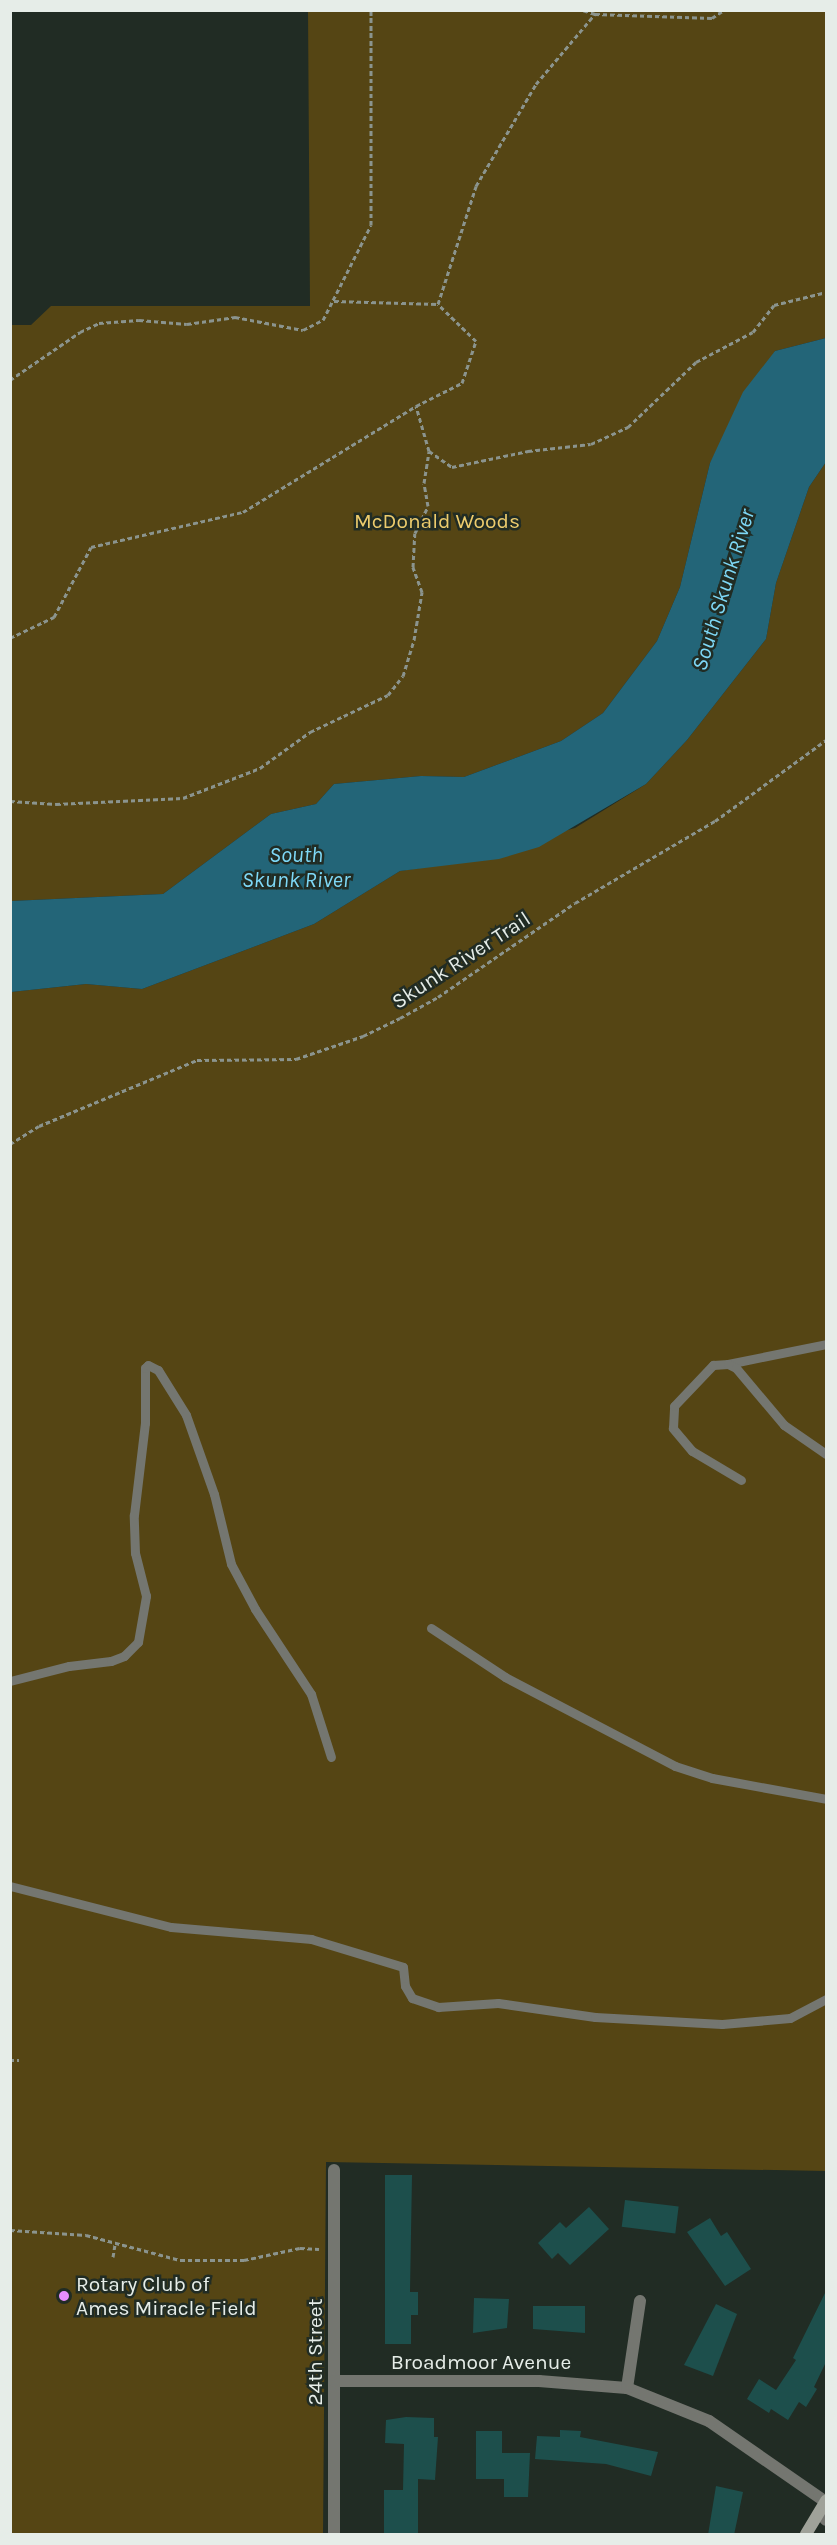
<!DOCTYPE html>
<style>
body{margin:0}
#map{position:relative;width:837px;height:2545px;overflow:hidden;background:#212c24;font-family:Karla,sans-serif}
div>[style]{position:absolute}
.green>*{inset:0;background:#554514}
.water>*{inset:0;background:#236578}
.building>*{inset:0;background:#1d4f4c;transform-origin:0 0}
.path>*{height:3px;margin-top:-1.5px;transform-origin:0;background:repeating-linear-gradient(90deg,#8b948e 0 4.5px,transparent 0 7.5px)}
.lane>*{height:9px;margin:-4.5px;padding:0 4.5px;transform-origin:4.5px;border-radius:4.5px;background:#747670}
.street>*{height:12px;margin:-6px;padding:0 6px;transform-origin:6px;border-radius:6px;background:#747670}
.secondary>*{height:12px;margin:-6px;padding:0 6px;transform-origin:6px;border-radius:6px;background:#9fa299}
.dots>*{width:16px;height:16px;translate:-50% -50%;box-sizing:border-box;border:3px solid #212c24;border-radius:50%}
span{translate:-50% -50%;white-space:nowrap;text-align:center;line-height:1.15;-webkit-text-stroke:5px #212c24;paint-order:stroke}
.park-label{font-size:21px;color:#edcc6d}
.street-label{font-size:21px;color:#e6ede8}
.poi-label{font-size:21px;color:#e6ede8}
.left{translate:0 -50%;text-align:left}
.water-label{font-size:22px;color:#7ed8f6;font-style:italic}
.frame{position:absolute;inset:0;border:12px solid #e6ede8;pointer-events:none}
</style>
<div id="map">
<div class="green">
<i style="clip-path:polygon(308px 11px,826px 11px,826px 338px,775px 351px,710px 463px,680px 587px,657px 641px,603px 713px,561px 741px,464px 777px,421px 776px,334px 784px,316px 804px,271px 814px,163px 894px,11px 901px,10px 325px,31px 325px,51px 306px,310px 306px)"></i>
<i style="clip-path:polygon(826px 462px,826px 2171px,326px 2162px,323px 2534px,11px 2534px,11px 992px,86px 984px,142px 989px,314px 924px,400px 871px,445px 864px,575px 828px,646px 784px,687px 740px,766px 639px,776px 583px,809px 487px)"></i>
</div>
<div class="water">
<i style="clip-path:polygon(826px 338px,826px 462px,809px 487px,776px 583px,766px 639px,687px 740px,646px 784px,539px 847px,499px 859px,400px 871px,314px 924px,142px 989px,86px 984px,11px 992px,11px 901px,163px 894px,271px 814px,316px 804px,334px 784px,421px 776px,464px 777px,561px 741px,603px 713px,657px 641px,680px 587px,710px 463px,743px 392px,775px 351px)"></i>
</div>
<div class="building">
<i style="clip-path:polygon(385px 2175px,412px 2175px,410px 2292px,418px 2292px,418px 2315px,411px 2315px,411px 2344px,385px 2344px)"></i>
<i style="left:625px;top:2200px;width:54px;height:27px;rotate:7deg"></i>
<i style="clip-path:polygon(589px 2207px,609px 2229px,570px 2265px,558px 2253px,552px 2259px,538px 2243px,560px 2222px,566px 2228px)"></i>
<i style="clip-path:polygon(710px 2218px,721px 2236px,727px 2232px,751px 2269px,725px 2286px,687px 2232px)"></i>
<i style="clip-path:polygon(826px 2291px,826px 2362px,814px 2387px,817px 2389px,806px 2407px,799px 2402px,788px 2420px,771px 2409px,769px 2413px,747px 2399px,759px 2379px,776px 2390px,796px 2360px,793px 2358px)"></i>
<i style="clip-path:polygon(474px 2298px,509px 2299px,507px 2328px,473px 2333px)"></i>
<i style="clip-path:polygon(716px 2304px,737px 2314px,713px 2376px,684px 2365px)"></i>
<i style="clip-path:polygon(533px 2306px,585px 2306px,585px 2333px,533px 2329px)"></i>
<i style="clip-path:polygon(406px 2417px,434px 2418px,434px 2437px,438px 2437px,435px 2480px,418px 2479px,418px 2535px,384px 2535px,384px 2490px,403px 2490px,404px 2444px,385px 2443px,386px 2420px)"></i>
<i style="clip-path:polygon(560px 2430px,581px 2431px,580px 2437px,658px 2452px,651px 2476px,606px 2464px,535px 2459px,537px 2436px,560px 2437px)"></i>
<i style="clip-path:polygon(476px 2431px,502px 2431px,502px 2453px,530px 2453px,528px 2497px,504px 2497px,504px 2479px,476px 2479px)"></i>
<i style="clip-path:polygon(716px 2486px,743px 2492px,734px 2535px,708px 2535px)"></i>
</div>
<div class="path">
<i style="left:595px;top:14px;width:117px;rotate:2deg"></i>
<i style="left:712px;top:18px;width:14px;rotate:-34deg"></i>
<i style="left:334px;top:301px;width:104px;rotate:1.7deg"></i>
<i style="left:438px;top:304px;width:124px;rotate:-72.1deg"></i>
<i style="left:476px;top:186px;width:118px;rotate:-59.5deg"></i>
<i style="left:536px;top:84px;width:92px;rotate:-49.9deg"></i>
<i style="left:595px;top:14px;width:13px;rotate:-162deg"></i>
<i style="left:10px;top:380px;width:85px;rotate:-34.4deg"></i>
<i style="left:80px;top:332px;width:21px;rotate:-25deg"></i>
<i style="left:99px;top:323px;width:40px;rotate:-4.3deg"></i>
<i style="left:139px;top:320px;width:48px;rotate:4.8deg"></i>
<i style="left:187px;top:324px;width:49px;rotate:-8.3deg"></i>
<i style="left:235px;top:317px;width:69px;rotate:10.8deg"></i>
<i style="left:303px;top:330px;width:22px;rotate:-27deg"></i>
<i style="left:323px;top:320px;width:106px;rotate:-63.2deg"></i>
<i style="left:371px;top:225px;width:215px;rotate:-90deg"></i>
<i style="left:429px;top:451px;width:47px;rotate:-106.1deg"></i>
<i style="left:416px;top:406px;width:51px;rotate:-26.6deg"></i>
<i style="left:462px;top:383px;width:44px;rotate:-71.6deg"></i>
<i style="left:476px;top:341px;width:53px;rotate:-135.8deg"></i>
<i style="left:10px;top:638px;width:49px;rotate:-25.5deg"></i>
<i style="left:54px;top:617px;width:79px;rotate:-62.1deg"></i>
<i style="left:91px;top:547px;width:156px;rotate:-13deg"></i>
<i style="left:243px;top:512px;width:203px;rotate:-31.5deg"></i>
<i style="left:10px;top:801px;width:46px;rotate:3.7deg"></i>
<i style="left:56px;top:804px;width:127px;rotate:-2.7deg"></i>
<i style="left:183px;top:798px;width:83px;rotate:-21.3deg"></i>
<i style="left:260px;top:768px;width:62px;rotate:-35.8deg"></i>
<i style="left:310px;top:732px;width:86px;rotate:-25.4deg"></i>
<i style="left:388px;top:695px;width:24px;rotate:-52deg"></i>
<i style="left:403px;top:676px;width:38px;rotate:-73deg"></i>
<i style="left:414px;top:640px;width:49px;rotate:-80.5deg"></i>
<i style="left:422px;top:592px;width:27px;rotate:-110deg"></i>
<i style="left:413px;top:567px;width:34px;rotate:-87deg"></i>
<i style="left:415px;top:533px;width:30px;rotate:-64deg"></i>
<i style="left:428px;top:506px;width:23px;rotate:-100deg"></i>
<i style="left:424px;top:483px;width:32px;rotate:-81deg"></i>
<i style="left:429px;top:451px;width:28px;rotate:35deg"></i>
<i style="left:452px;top:467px;width:78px;rotate:-11.9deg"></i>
<i style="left:528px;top:451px;width:63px;rotate:-6.3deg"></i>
<i style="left:591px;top:444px;width:41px;rotate:-24.7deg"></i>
<i style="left:628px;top:427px;width:94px;rotate:-43.7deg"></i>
<i style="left:696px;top:362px;width:64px;rotate:-27.8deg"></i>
<i style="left:753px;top:332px;width:34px;rotate:-52deg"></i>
<i style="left:774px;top:305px;width:54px;rotate:-14deg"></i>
<i style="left:10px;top:1144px;width:34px;rotate:-32deg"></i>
<i style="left:39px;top:1126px;width:171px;rotate:-22.7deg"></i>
<i style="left:197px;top:1060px;width:99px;rotate:-0.6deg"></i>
<i style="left:296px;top:1059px;width:71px;rotate:-18.9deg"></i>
<i style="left:363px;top:1036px;width:41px;rotate:-25.9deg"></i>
<i style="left:400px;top:1018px;width:43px;rotate:-28.9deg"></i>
<i style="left:438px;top:997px;width:166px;rotate:-34.5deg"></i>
<i style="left:575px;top:903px;width:162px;rotate:-30.4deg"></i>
<i style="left:715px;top:821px;width:137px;rotate:-36.1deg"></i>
<i style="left:10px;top:2060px;width:9px"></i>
<i style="left:10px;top:2230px;width:76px;rotate:3.8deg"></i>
<i style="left:86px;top:2235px;width:97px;rotate:14.9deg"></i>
<i style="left:180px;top:2260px;width:64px"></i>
<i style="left:244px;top:2260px;width:57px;rotate:-12.1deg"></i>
<i style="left:300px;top:2248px;width:19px;rotate:3deg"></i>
<i style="left:113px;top:2257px;width:13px;rotate:-81deg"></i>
</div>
<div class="lane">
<i style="left:728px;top:1364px;width:100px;rotate:-11.5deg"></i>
<i style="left:741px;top:1480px;width:57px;rotate:-149.4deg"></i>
<i style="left:692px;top:1451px;width:30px;rotate:-130deg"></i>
<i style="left:673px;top:1428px;width:22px;rotate:-87deg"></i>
<i style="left:674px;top:1406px;width:57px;rotate:-46.4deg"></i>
<i style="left:713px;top:1365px;width:15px;rotate:-4deg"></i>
<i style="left:728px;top:1364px;width:9px;rotate:27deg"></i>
<i style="left:736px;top:1368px;width:75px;rotate:49.9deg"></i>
<i style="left:784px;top:1425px;width:51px;rotate:34.6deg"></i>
<i style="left:431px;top:1628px;width:89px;rotate:33.5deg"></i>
<i style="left:505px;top:1677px;width:192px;rotate:27.6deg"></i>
<i style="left:675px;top:1766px;width:39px;rotate:18deg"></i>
<i style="left:712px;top:1778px;width:116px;rotate:10.4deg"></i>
<i style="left:10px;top:1681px;width:61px;rotate:-14.3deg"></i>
<i style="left:69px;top:1666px;width:42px;rotate:-6.8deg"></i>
<i style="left:111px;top:1661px;width:14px;rotate:-21deg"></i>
<i style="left:124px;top:1656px;width:20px;rotate:-45deg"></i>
<i style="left:138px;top:1642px;width:47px;rotate:-80.1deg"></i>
<i style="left:146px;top:1596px;width:44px;rotate:-104.3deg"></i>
<i style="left:135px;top:1553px;width:38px;rotate:-92deg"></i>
<i style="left:134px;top:1515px;width:93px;rotate:-83.2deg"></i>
<i style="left:145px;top:1423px;width:55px;rotate:-90deg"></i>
<i style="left:145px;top:1368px;width:4px;rotate:-45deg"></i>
<i style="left:148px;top:1365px;width:11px;rotate:27deg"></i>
<i style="left:158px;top:1370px;width:53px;rotate:58.1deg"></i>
<i style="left:186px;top:1415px;width:84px;rotate:70.5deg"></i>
<i style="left:214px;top:1494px;width:72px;rotate:76.3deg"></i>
<i style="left:231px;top:1564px;width:51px;rotate:61.9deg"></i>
<i style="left:255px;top:1609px;width:102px;rotate:56.6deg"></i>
<i style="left:311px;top:1694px;width:66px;rotate:72.4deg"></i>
<i style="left:10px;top:1886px;width:166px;rotate:14.3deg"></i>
<i style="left:171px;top:1927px;width:141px;rotate:4.9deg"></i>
<i style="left:311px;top:1939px;width:96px;rotate:16.9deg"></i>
<i style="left:403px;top:1967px;width:19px;rotate:84deg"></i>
<i style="left:405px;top:1986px;width:14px;rotate:60deg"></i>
<i style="left:412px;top:1998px;width:28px;rotate:19deg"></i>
<i style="left:438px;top:2007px;width:60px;rotate:-3.8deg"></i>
<i style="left:498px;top:2003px;width:98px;rotate:8.2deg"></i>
<i style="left:595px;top:2017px;width:127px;rotate:3.2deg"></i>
<i style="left:722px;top:2024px;width:68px;rotate:-5deg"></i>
<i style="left:790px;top:2018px;width:41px;rotate:-27.8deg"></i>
</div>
<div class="street">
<i style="left:334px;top:2170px;width:364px;rotate:90deg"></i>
<i style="left:334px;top:2381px;width:205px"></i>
<i style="left:539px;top:2381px;width:88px;rotate:4.5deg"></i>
<i style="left:627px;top:2388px;width:88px;rotate:21.9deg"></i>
<i style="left:709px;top:2421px;width:142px;rotate:34.7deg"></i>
<i style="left:627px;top:2388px;width:88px;rotate:-81.5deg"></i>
<i style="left:820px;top:2513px;width:9px;rotate:49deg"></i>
</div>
<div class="secondary">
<i style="left:806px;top:2534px;width:39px;rotate:-59deg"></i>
</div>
<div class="dots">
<i style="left:64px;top:2296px;background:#e98efe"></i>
</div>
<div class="park-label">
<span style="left:437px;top:521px">McDonald Woods</span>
</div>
<div class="street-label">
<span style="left:461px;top:960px;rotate:-33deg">Skunk River Trail</span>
<span style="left:315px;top:2352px;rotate:-90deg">24th Street</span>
<span style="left:481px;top:2362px">Broadmoor Avenue</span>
</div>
<div class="poi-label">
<span class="left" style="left:76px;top:2296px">Rotary Club of<br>Ames Miracle Field</span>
</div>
<div class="water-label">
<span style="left:724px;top:590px;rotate:-73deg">South Skunk River</span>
<span style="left:296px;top:868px">South<br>Skunk River</span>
</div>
<div class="frame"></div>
</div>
